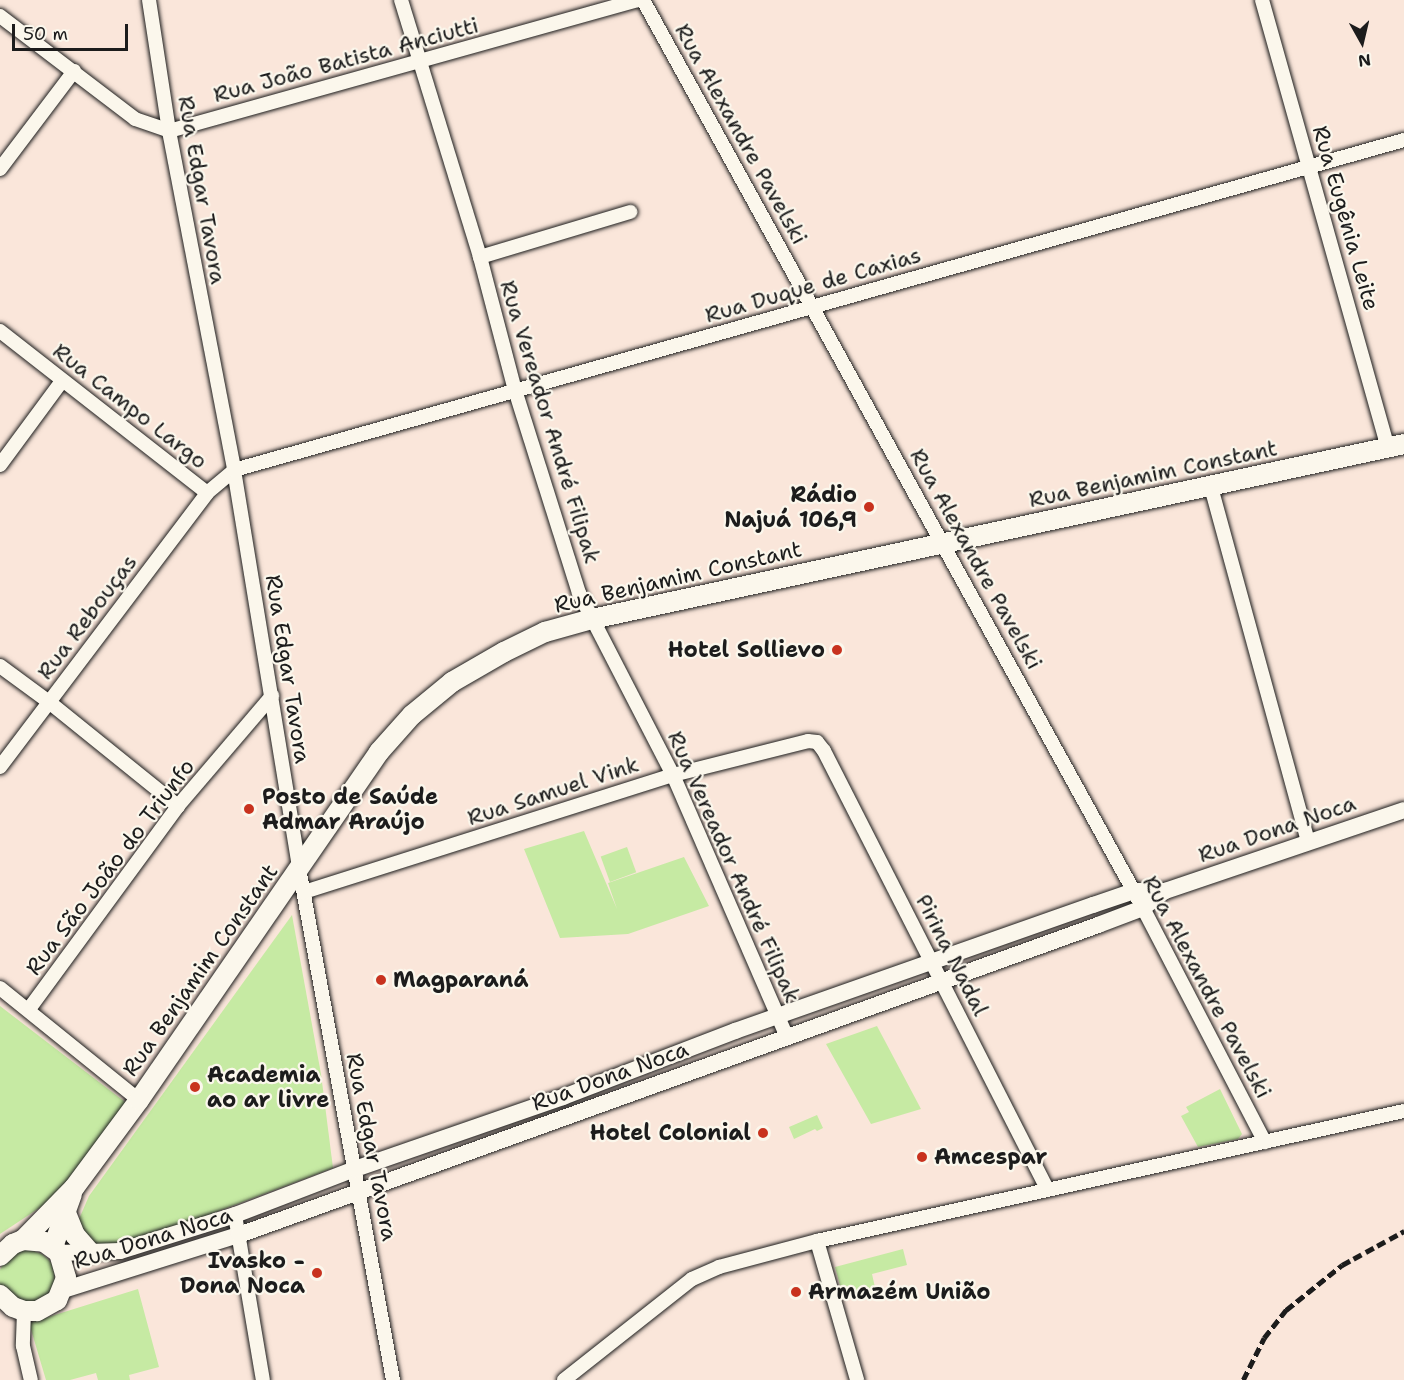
<!DOCTYPE html>
<meta charset="utf-8">
<style>
body{margin:0}
#map{position:relative;width:1404px;height:1380px;overflow:hidden;background:#fae6da;font-family:"Shantell Sans",sans-serif}
div>[style]{position:absolute}
.green>*{inset:0;background:#c6eaa3;transform-origin:0 0}
.roads{filter:drop-shadow(0 0 2px #1c1c1c) drop-shadow(0 0 2px #1c1c1c)}
.minor>*{height:14px;margin:-7px;padding:0 7px;transform-origin:7px;border-radius:7px;background:#fbf7ec}
.tertiary>*{height:16px;margin:-8px;padding:0 8px;transform-origin:8px;border-radius:8px;background:#fbf7ec}
.secondary>*{height:20px;margin:-10px;padding:0 10px;transform-origin:10px;border-radius:10px;background:#fbf7ec}
.rail>*{height:4.5px;margin-top:-2.25px;transform-origin:0;background:repeating-linear-gradient(90deg,#1c1c1c 0 9px,transparent 0 13.5px)}
.dots>*{width:16px;height:16px;translate:-50% -50%;box-sizing:border-box;border:3px solid #fbf7ec;border-radius:50%}
span{translate:-50% -50%;white-space:nowrap;text-align:center;line-height:1.15;-webkit-text-stroke:4.5px #fbf7ec;paint-order:stroke}
.street-label{font-size:22px;color:#1c1c1c}
.poi-label{font-size:22px;color:#1c1c1c;font-weight:700}
.right{translate:-100% -50%;text-align:right}
.left{translate:0 -50%;text-align:left}
.north{position:absolute;left:1332px;top:12px;width:60px;height:60px;-webkit-text-stroke:4px #fbf7ec;paint-order:stroke;rotate:172deg;font-size:16px;font-weight:700;line-height:24px;text-align:center;color:#1c1c1c}
.north::after{content:'';display:block;margin:auto;width:21px;height:27px;background:#1c1c1c;clip-path:polygon(50% 0,100% 100%,50% 72%,0 100%)}
.scale{position:absolute;left:12px;top:24px;width:116px;height:27px;box-sizing:border-box;border:3px solid #1c1c1c;border-top:0;padding-left:8px;font-size:18px;line-height:21px;white-space:nowrap;color:#1c1c1c;-webkit-text-stroke:4px #fbf7ec;paint-order:stroke}
</style>
<div id="map">
<div class="green">
<i style="clip-path:polygon(584px 831px,617px 909px,608px 883px,684px 857px,709px 906px,628px 934px,560px 938px,524px 849px)"></i>
<i style="left:627px;top:847px;width:27px;height:28px;rotate:70deg"></i>
<i style="clip-path:polygon(292px 915px,321px 1074px,333px 1168px,136px 1242px,115px 1248px,89px 1242px,79px 1219px,89px 1196px)"></i>
<i style="clip-path:polygon(0 1006px,129px 1105px,50px 1201px,0 1234px)"></i>
<i style="clip-path:polygon(877px 1026px,921px 1109px,871px 1124px,826px 1044px)"></i>
<i style="clip-path:polygon(1220px 1089px,1242px 1134px,1238px 1139px,1198px 1147px,1181px 1116px,1189px 1112px,1186px 1107px)"></i>
<i style="clip-path:polygon(817px 1115px,823px 1128px,817px 1131px,815px 1129px,794px 1139px,789px 1127px)"></i>
<i style="clip-path:polygon(27px 1249px,42px 1254px,48px 1259px,53px 1265px,55px 1281px,49px 1295px,25px 1306px,0 1286px,0 1270px,5px 1259px,19px 1250px)"></i>
<i style="clip-path:polygon(903px 1249px,907px 1265px,872px 1274px,876px 1292px,844px 1300px,835px 1267px)"></i>
<i style="clip-path:polygon(138px 1289px,159px 1367px,129px 1375px,130px 1380px,98px 1380px,96px 1373px,70px 1380px,46px 1380px,29px 1323px)"></i>
</div>
<div class="roads">
<div class="minor">
<i style="left:149px;top:0;width:133px;rotate:81.3deg"></i>
<i style="left:169px;top:131px;width:345px;rotate:79.1deg"></i>
<i style="left:234px;top:470px;width:403px;rotate:80.7deg"></i>
<i style="left:299px;top:868px;width:521px;rotate:79.6deg"></i>
<i style="left:401px;top:0;width:269px;rotate:72.9deg"></i>
<i style="left:480px;top:257px;width:138px;rotate:75.3deg"></i>
<i style="left:515px;top:390px;width:213px;rotate:72.5deg"></i>
<i style="left:579px;top:593px;width:205px;rotate:62.7deg"></i>
<i style="left:673px;top:775px;width:286px;rotate:66.5deg"></i>
<i style="left:643px;top:0;width:1037px;rotate:61.16deg"></i>
<i style="left:1143px;top:908px;width:264px;rotate:62.5deg"></i>
<i style="left:1262px;top:0;width:464px;rotate:74.3deg"></i>
<i style="left:0;top:16px;width:170px;rotate:37.3deg"></i>
<i style="left:135px;top:119px;width:36px;rotate:19deg"></i>
<i style="left:169px;top:131px;width:487px;rotate:-15.6deg"></i>
<i style="left:0;top:169px;width:123px;rotate:-52.9deg"></i>
<i style="left:480px;top:257px;width:157px;rotate:-16.7deg"></i>
<i style="left:0;top:331px;width:263px;rotate:38deg"></i>
<i style="left:207px;top:493px;width:35px;rotate:-40deg"></i>
<i style="left:234px;top:470px;width:1216px;rotate:-15.75deg"></i>
<i style="left:0;top:465px;width:104px;rotate:-53.6deg"></i>
<i style="left:1211px;top:487px;width:368px;rotate:74.7deg"></i>
<i style="left:0;top:666px;width:61px;rotate:36.3deg"></i>
<i style="left:49px;top:702px;width:166px;rotate:38.9deg"></i>
<i style="left:0;top:767px;width:343px;rotate:-52.9deg"></i>
<i style="left:304px;top:892px;width:387px;rotate:-17.6deg"></i>
<i style="left:673px;top:775px;width:139px;rotate:-14.1deg"></i>
<i style="left:808px;top:741px;width:9px;rotate:6deg"></i>
<i style="left:817px;top:742px;width:11px;rotate:52deg"></i>
<i style="left:824px;top:751px;width:492px;rotate:63deg"></i>
<i style="left:0;top:988px;width:179px;rotate:38.9deg"></i>
<i style="left:29px;top:1009px;width:252px;rotate:-53.7deg"></i>
<i style="left:178px;top:806px;width:145px;rotate:-49.5deg"></i>
<i style="left:235px;top:1215px;width:167px;rotate:80.4deg"></i>
<i style="left:817px;top:1241px;width:145px;rotate:73.9deg"></i>
<i style="left:24px;top:1311px;width:35px;rotate:92deg"></i>
<i style="left:23px;top:1346px;width:35px;rotate:77deg"></i>
<i style="left:564px;top:1380px;width:163px;rotate:-38.3deg"></i>
<i style="left:692px;top:1279px;width:30px;rotate:-24deg"></i>
<i style="left:719px;top:1267px;width:101px;rotate:-14.9deg"></i>
<i style="left:817px;top:1241px;width:601px;rotate:-12.49deg"></i>
</div>
<div class="tertiary">
<i style="left:59px;top:1253px;width:61px;rotate:-1.9deg"></i>
<i style="left:120px;top:1251px;width:121px;rotate:-17.4deg"></i>
<i style="left:235px;top:1215px;width:129px;rotate:-21deg"></i>
<i style="left:355px;top:1169px;width:220px;rotate:-19.1deg"></i>
<i style="left:563px;top:1097px;width:184px;rotate:-21deg"></i>
<i style="left:735px;top:1031px;width:380px;rotate:-19.4deg"></i>
<i style="left:1093px;top:905px;width:43px;rotate:-18.9deg"></i>
<i style="left:1134px;top:891px;width:31px"></i>
<i style="left:63px;top:1290px;width:184px;rotate:-17.4deg"></i>
<i style="left:239px;top:1235px;width:913px;rotate:-19.84deg"></i>
<i style="left:1098px;top:925px;width:48px;rotate:-20.7deg"></i>
<i style="left:1143px;top:908px;width:28px;rotate:-38deg"></i>
<i style="left:1165px;top:891px;width:252px;rotate:-18.7deg"></i>
</div>
<div class="secondary">
<i style="left:66px;top:1213px;width:24px;rotate:68deg"></i>
<i style="left:75px;top:1235px;width:23px;rotate:49deg"></i>
<i style="left:23px;top:1240px;width:73px;rotate:-45.6deg"></i>
<i style="left:74px;top:1188px;width:109px;rotate:-53.5deg"></i>
<i style="left:139px;top:1100px;width:423px;rotate:-55.4deg"></i>
<i style="left:379px;top:752px;width:50px;rotate:-48.3deg"></i>
<i style="left:412px;top:715px;width:52px;rotate:-39.5deg"></i>
<i style="left:452px;top:682px;width:60px;rotate:-30deg"></i>
<i style="left:504px;top:652px;width:46px;rotate:-26deg"></i>
<i style="left:545px;top:632px;width:49px;rotate:-15.5deg"></i>
<i style="left:592px;top:619px;width:831px;rotate:-12.16deg"></i>
<i style="left:53px;top:1247px;width:56px;rotate:-70.3deg"></i>
<i style="left:0;top:1256px;width:18px;rotate:-43deg"></i>
<i style="left:13px;top:1244px;width:11px;rotate:-22deg"></i>
<i style="left:23px;top:1240px;width:21px;rotate:5deg"></i>
<i style="left:44px;top:1242px;width:19px;rotate:36deg"></i>
<i style="left:59px;top:1253px;width:26px;rotate:74deg"></i>
<i style="left:66px;top:1278px;width:24px;rotate:112deg"></i>
<i style="left:57px;top:1300px;width:23px;rotate:151deg"></i>
<i style="left:37px;top:1311px;width:13px;rotate:180deg"></i>
<i style="left:24px;top:1311px;width:12px;rotate:-160deg"></i>
<i style="left:13px;top:1307px;width:18px;rotate:-137deg"></i>
</div>
</div>
<div class="rail">
<i style="left:1243px;top:1380px;width:47px;rotate:-63.4deg"></i>
<i style="left:1264px;top:1338px;width:36px;rotate:-52deg"></i>
<i style="left:1286px;top:1310px;width:72px;rotate:-38.8deg"></i>
<i style="left:1342px;top:1265px;width:71px;rotate:-28.7deg"></i>
</div>
<div class="dots">
<i style="left:869px;top:507px;background:#c8321e"></i>
<i style="left:837px;top:650px;background:#c8321e"></i>
<i style="left:249px;top:809px;background:#c8321e"></i>
<i style="left:381px;top:980px;background:#c8321e"></i>
<i style="left:195px;top:1087px;background:#c8321e"></i>
<i style="left:763px;top:1133px;background:#c8321e"></i>
<i style="left:922px;top:1157px;background:#c8321e"></i>
<i style="left:317px;top:1273px;background:#c8321e"></i>
<i style="left:796px;top:1292px;background:#c8321e"></i>
</div>
<div class="street-label">
<span style="left:346px;top:60px;rotate:-15deg">Rua João Batista Anciutti</span>
<span style="left:741px;top:134px;rotate:61deg">Rua Alexandre Pavelski</span>
<span style="left:202px;top:190px;rotate:80deg">Rua Edgar Tavora</span>
<span style="left:1346px;top:218px;rotate:74deg">Rua Eugênia Leite</span>
<span style="left:813px;top:285px;rotate:-16deg">Rua Duque de Caxias</span>
<span style="left:130px;top:406px;rotate:38deg">Rua Campo Largo</span>
<span style="left:550px;top:422px;rotate:73deg">Rua Vereador André Filipak</span>
<span style="left:1153px;top:474px;rotate:-12deg">Rua Benjamim Constant</span>
<span style="left:976px;top:559px;rotate:61deg">Rua Alexandre Pavelski</span>
<span style="left:678px;top:577px;rotate:-13deg">Rua Benjamim Constant</span>
<span style="left:87px;top:617px;rotate:-53deg">Rua Rebouças</span>
<span style="left:288px;top:669px;rotate:81deg">Rua Edgar Tavora</span>
<span style="left:553px;top:791px;rotate:-18deg">Rua Samuel Vink</span>
<span style="left:1277px;top:829px;rotate:-19deg">Rua Dona Noca</span>
<span style="left:110px;top:867px;rotate:-53deg">Rua São João do Triunfo</span>
<span style="left:734px;top:867px;rotate:66deg">Rua Vereador André Filipak</span>
<span style="left:952px;top:955px;rotate:63deg">Pirina Nadal</span>
<span style="left:200px;top:970px;rotate:-55deg">Rua Benjamim Constant</span>
<span style="left:1207px;top:987px;rotate:62deg">Rua Alexandre Pavelski</span>
<span style="left:610px;top:1076px;rotate:-20deg">Rua Dona Noca</span>
<span style="left:372px;top:1147px;rotate:79deg">Rua Edgar Tavora</span>
<span style="left:153px;top:1238px;rotate:-17deg">Rua Dona Noca</span>
</div>
<div class="poi-label">
<span class="right" style="left:857px;top:507px">Rádio<br>Najuá 106,9</span>
<span class="right" style="left:825px;top:650px">Hotel Sollievo</span>
<span class="left" style="left:262px;top:809px">Posto de Saúde<br>Admar Araújo</span>
<span class="left" style="left:393px;top:980px">Magparaná</span>
<span class="left" style="left:207px;top:1087px">Academia<br>ao ar livre</span>
<span class="right" style="left:751px;top:1133px">Hotel Colonial</span>
<span class="left" style="left:934px;top:1157px">Amcespar</span>
<span class="right" style="left:305px;top:1273px">Ivasko -<br>Dona Noca</span>
<span class="left" style="left:808px;top:1292px">Armazém União</span>
</div>
<div class="north">N</div>
<div class="scale">50 m</div>
</div>
